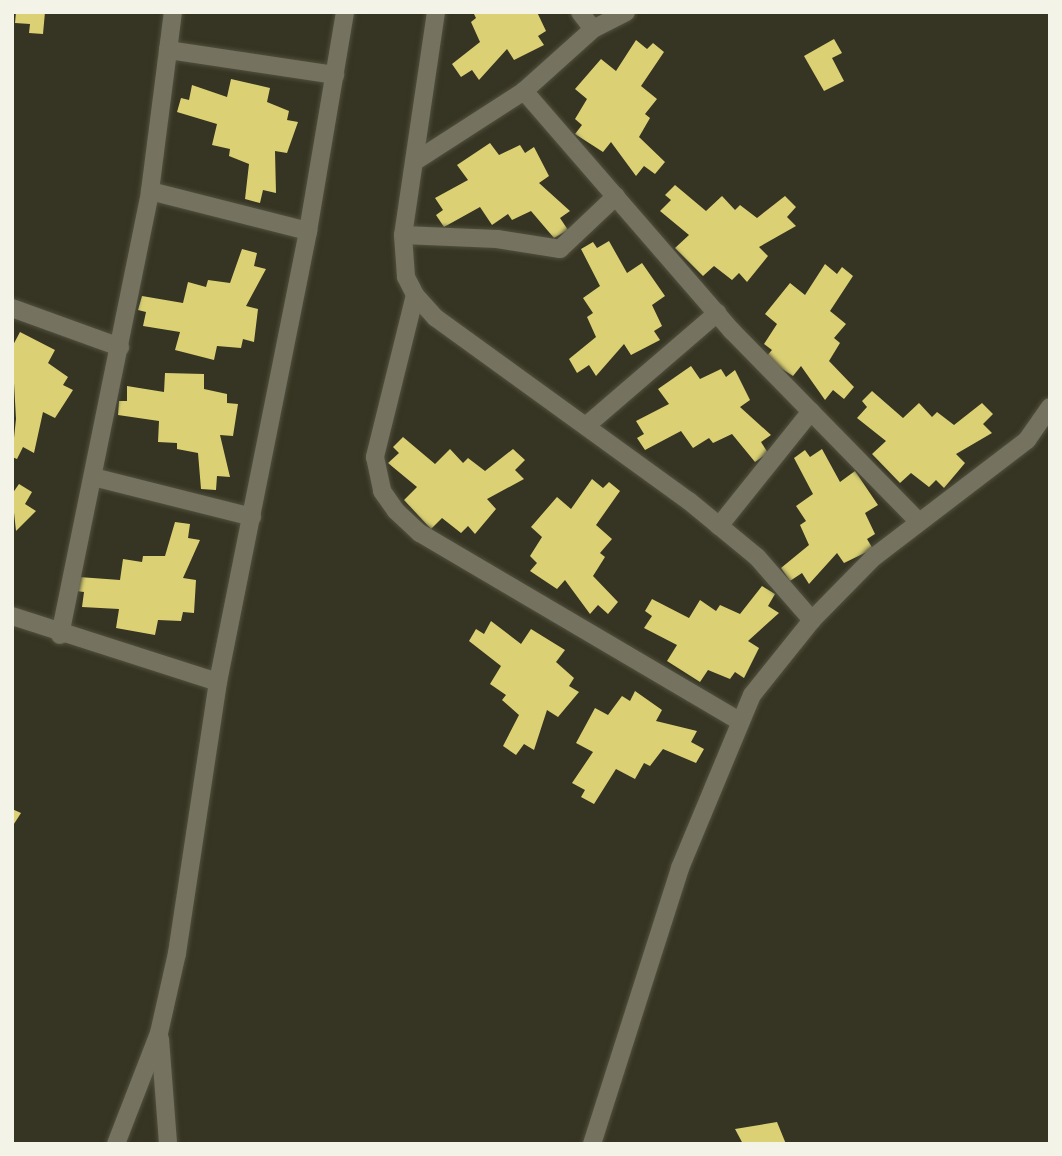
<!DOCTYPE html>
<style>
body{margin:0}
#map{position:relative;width:1062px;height:1156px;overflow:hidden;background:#363422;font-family:"Open Sans",sans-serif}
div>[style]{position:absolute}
.building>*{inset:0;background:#dbd174}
.roads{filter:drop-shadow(0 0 2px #51503f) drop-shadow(0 0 2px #51503f)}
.minor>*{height:18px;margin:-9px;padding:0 9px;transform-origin:9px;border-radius:9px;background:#75735f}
span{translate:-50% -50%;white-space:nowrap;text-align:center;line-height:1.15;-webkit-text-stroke:7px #2c2a18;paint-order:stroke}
.frame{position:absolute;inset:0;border:14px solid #f4f3e7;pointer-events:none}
</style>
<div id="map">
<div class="building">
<i style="clip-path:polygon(16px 12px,45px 12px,43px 34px,29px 33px,30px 24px,15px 23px)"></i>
<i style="clip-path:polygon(473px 12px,537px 12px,546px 31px,538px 36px,544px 45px,514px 60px,507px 49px,479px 80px,472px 70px,461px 77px,452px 64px,480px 42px,471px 22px,476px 18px)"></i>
<i style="clip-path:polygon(834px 39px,842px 53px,832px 58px,844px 81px,824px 91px,804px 56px)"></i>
<i style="clip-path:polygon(636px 40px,647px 49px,653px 43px,664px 52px,641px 86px,657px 99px,645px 114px,650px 118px,639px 137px,665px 162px,655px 174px,644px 166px,636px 176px,611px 142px,603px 152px,575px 134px,582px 125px,575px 119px,587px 99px,575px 89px,601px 59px,616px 71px)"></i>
<i style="clip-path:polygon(231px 79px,270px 88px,267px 102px,289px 111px,287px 120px,298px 122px,287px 153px,275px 151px,276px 193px,263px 190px,260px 203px,245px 199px,249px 164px,229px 156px,230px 149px,212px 145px,217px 124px,177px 112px,181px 98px,189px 100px,192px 85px,227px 97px)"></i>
<i style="clip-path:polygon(490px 143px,499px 155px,520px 145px,525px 153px,534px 147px,549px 176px,539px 183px,570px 211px,560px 218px,568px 230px,554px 238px,531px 211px,512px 220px,508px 214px,492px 225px,480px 207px,444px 227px,436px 215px,443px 210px,435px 198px,468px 180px,457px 165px)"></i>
<i style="clip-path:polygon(675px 185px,706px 211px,722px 196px,735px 210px,740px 205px,757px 218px,785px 196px,796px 207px,787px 217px,796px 226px,759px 247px,768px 256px,747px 282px,739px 273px,732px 280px,714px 266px,703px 276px,675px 248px,689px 235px,660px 211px,671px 200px,665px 195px)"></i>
<i style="clip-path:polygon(609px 241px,627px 273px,642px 263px,665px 296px,652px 305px,662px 326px,654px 331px,660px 340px,631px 355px,624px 344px,596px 376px,589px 365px,577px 373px,569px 359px,596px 337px,587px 317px,593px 313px,583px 298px,600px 286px,581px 249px,593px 242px,597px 248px)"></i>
<i style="clip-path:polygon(242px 249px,257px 253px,254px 266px,266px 269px,246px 306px,258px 309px,254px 342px,243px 339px,241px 348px,217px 346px,214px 360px,175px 350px,180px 332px,143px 326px,146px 312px,138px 310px,142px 296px,183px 303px,188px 282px,206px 287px,208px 280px,230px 283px)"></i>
<i style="clip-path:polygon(825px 264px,837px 274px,842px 267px,853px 276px,830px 311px,846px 324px,834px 338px,840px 343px,829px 361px,854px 387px,844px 399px,833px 390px,825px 400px,801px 366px,793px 376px,765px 358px,772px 350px,764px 344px,777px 324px,765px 314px,790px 283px,805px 295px)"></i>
<i style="clip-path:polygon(20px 332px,55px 350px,48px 363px,68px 377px,63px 385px,73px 390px,55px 418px,43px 412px,34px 453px,23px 447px,17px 459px,12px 457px,16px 419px,12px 347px)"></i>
<i style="clip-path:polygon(691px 366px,700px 379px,721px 369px,726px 377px,735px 370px,750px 400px,740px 407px,771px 435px,761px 442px,768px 453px,755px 462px,732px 434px,713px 443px,709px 438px,693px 448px,681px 431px,645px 450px,637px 438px,644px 434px,636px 421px,669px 404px,658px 389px)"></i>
<i style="clip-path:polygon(165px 373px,204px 374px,204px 389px,227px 394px,227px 403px,238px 404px,233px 436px,220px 435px,230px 477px,217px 476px,216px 490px,201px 489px,198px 453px,177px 449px,177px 443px,158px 442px,159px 421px,118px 415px,119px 401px,127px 401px,127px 386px,164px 392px)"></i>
<i style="clip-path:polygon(872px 391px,903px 418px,919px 403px,932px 417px,937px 412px,954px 425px,982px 403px,993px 414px,983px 424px,992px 433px,956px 454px,965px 463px,944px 488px,936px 480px,929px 487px,911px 473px,900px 483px,872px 454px,886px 441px,857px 418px,867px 407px,862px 401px)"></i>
<i style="clip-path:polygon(403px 437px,435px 464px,450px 449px,463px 463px,468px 458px,485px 471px,513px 449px,525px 460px,515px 470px,524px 479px,487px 499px,496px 509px,475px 534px,468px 526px,461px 533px,442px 518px,431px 529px,404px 500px,417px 487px,388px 463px,399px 453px,393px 447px)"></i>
<i style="clip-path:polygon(822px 449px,840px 482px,855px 471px,878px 505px,865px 513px,875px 534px,867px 539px,873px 549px,844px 563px,837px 553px,809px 584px,802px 573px,790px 581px,781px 568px,809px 545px,800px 525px,806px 521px,796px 506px,813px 494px,794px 458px,805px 450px,810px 457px)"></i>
<i style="clip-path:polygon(592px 479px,603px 488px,609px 482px,620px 491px,596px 525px,612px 539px,600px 553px,605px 557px,593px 576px,618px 602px,608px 614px,598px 605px,590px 614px,565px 580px,557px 589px,530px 571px,537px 563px,530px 556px,542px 537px,531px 527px,557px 497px,571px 509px)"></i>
<i style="clip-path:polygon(19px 484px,32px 492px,25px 504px,36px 511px,16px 531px,12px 494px)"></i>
<i style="clip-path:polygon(175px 522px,190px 524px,188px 538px,200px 540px,183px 578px,196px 580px,194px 613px,183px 612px,181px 621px,158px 620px,155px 635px,116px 628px,119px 609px,82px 607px,84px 592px,76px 591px,79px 577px,120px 580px,123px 559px,142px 562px,143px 556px,165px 556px)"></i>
<i style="clip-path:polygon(762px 586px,775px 594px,768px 606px,779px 613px,748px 641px,759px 648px,744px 678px,735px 672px,730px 679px,708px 670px,700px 682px,667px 661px,677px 645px,644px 628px,652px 616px,645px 611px,652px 599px,689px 618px,700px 600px,716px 611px,720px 605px,740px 614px)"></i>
<i style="clip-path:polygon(491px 621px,521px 644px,531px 629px,565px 650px,556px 662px,574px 678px,569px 686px,579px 692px,558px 717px,547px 710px,534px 750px,524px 744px,516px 755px,503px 746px,519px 715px,502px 700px,506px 695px,490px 684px,501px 666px,469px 641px,476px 629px,484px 634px)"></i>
<i style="clip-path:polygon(635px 691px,662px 710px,656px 721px,697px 731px,691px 742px,704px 749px,696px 763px,663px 749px,650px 766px,644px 763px,635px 779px,616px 769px,594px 804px,581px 797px,585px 790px,572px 783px,593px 752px,576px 743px,595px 708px,608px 715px,622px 696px,630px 701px)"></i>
<i style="clip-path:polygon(12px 809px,21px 813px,12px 827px)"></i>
<i style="clip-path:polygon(777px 1122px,786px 1144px,743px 1144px,735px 1129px)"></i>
</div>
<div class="roads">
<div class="minor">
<i style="left:436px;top:12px;width:225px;rotate:98.4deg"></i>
<i style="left:403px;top:235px;width:42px;rotate:85.9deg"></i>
<i style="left:406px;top:277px;width:20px;rotate:63deg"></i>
<i style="left:415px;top:295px;width:31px;rotate:48deg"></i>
<i style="left:436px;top:318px;width:312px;rotate:35.9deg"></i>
<i style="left:689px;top:501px;width:88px;rotate:39.5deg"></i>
<i style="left:757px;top:557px;width:84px;rotate:48.9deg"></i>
<i style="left:580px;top:12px;width:21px;rotate:53deg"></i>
<i style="left:168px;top:50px;width:169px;rotate:8.5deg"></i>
<i style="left:524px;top:91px;width:318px;rotate:49.1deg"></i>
<i style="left:732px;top:331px;width:266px;rotate:45.6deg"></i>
<i style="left:414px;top:162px;width:131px;rotate:-32.8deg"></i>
<i style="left:524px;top:91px;width:93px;rotate:-41.9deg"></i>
<i style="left:593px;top:29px;width:37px;rotate:-27deg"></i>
<i style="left:150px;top:191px;width:163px;rotate:14.2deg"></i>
<i style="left:403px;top:235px;width:94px;rotate:2.4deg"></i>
<i style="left:497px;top:239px;width:64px;rotate:9deg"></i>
<i style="left:560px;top:249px;width:77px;rotate:-43.4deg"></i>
<i style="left:415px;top:295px;width:167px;rotate:103.9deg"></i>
<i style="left:375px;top:457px;width:35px;rotate:78deg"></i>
<i style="left:382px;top:491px;width:24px;rotate:55deg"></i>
<i style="left:396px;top:511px;width:33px;rotate:43deg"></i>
<i style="left:420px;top:533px;width:369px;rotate:30.5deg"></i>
<i style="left:12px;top:308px;width:115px;rotate:19.9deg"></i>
<i style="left:587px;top:425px;width:172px;rotate:-40.7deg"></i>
<i style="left:93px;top:477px;width:164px;rotate:14.1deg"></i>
<i style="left:719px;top:526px;width:147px;rotate:-51.3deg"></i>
<i style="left:12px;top:616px;width:216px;rotate:17.8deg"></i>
<i style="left:60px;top:635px;width:453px;rotate:-78.5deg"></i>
<i style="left:150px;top:191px;width:180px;rotate:-82.7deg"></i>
<i style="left:160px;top:1039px;width:105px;rotate:85.6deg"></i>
<i style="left:116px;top:1144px;width:119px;rotate:-68.8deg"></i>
<i style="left:159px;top:1033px;width:82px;rotate:-77.3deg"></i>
<i style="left:177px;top:953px;width:274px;rotate:-81.4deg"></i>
<i style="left:218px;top:682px;width:460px;rotate:-78.7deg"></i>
<i style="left:308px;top:231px;width:222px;rotate:-80.4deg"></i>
<i style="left:592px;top:1144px;width:290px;rotate:-72.3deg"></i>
<i style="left:680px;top:868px;width:187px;rotate:-67.4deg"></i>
<i style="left:752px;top:695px;width:96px;rotate:-51.3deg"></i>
<i style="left:812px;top:620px;width:88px;rotate:-45.5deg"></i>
<i style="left:874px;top:557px;width:193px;rotate:-37.4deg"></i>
<i style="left:1027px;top:440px;width:40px;rotate:-55.1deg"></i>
</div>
</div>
<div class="frame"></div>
</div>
